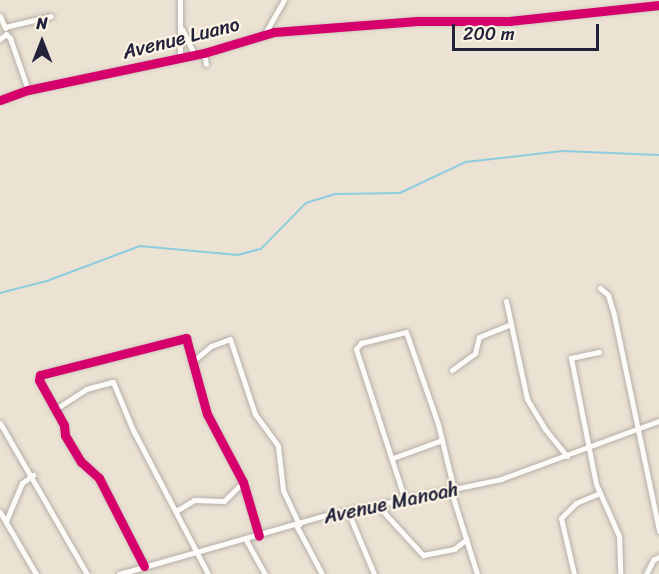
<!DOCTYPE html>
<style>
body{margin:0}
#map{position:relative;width:659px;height:574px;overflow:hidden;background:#ebe2d3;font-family:Sriracha,sans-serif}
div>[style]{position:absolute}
.stream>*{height:1.5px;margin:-0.75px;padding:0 0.75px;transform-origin:0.75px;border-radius:0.75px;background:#8dccde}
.roads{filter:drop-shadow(0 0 2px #b5afa8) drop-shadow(0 0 2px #b5afa8)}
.minor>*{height:5px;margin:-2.5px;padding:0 2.5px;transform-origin:2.5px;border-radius:2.5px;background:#fcfbf8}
.cycleway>*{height:9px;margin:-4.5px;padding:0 4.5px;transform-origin:4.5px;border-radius:4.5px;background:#d6006c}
span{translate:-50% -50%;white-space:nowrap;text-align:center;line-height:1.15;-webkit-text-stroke:4.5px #fcf5e5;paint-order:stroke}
.street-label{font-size:20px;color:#22223b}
.north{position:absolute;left:12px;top:12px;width:60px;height:60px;-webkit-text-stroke:4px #fcf5e5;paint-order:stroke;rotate:0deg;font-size:16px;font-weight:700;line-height:24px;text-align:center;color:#22223b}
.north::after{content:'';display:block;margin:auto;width:21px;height:27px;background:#22223b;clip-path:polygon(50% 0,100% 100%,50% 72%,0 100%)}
.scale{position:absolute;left:452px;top:24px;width:147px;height:27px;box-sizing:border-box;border:3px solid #22223b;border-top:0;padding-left:8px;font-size:18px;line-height:21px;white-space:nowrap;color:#22223b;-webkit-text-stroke:4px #fcf5e5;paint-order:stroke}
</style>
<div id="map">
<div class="stream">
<i style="left:0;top:293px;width:49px;rotate:-14.3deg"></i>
<i style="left:47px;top:281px;width:99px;rotate:-20.6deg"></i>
<i style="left:140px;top:246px;width:98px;rotate:5.2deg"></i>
<i style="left:238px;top:255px;width:24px;rotate:-15deg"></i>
<i style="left:261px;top:249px;width:64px;rotate:-45.6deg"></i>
<i style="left:306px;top:203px;width:30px;rotate:-17deg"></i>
<i style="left:335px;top:194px;width:65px;rotate:-0.9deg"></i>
<i style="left:400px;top:193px;width:73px;rotate:-25.2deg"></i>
<i style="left:466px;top:162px;width:97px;rotate:-6.5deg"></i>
<i style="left:562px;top:151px;width:97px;rotate:2.4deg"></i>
</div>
<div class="roads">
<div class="minor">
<i style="left:0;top:16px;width:13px;rotate:67deg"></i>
<i style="left:5px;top:27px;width:47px;rotate:-13.4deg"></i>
<i style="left:182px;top:29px;width:28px;rotate:64deg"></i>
<i style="left:264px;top:35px;width:40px;rotate:-60.3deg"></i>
<i style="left:0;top:39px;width:8px;rotate:-40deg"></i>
<i style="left:6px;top:34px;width:6px;rotate:45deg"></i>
<i style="left:10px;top:38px;width:55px;rotate:70.9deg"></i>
<i style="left:204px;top:53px;width:11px;rotate:80deg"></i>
<i style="left:180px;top:58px;width:58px;rotate:-90deg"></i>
<i style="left:0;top:100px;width:30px;rotate:-20deg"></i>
<i style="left:28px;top:90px;width:180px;rotate:-11.9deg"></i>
<i style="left:204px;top:53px;width:73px;rotate:-16.7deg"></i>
<i style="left:274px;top:32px;width:144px;rotate:-4.4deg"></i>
<i style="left:418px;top:21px;width:91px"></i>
<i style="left:509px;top:21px;width:151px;rotate:-6.1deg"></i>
<i style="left:600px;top:288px;width:11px;rotate:41deg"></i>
<i style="left:608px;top:295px;width:21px;rotate:73deg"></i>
<i style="left:614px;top:315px;width:221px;rotate:78.2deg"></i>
<i style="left:506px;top:301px;width:100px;rotate:77.9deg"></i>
<i style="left:527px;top:399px;width:35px;rotate:59deg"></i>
<i style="left:545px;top:429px;width:35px;rotate:51deg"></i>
<i style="left:599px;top:352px;width:29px;rotate:168deg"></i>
<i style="left:571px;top:358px;width:128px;rotate:78.8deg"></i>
<i style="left:596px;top:484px;width:57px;rotate:66.1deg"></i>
<i style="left:619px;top:536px;width:38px;rotate:88deg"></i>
<i style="left:192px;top:362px;width:25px;rotate:-40deg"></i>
<i style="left:211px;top:346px;width:20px;rotate:-20deg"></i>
<i style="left:230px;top:339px;width:79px;rotate:71.6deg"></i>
<i style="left:255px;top:414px;width:39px;rotate:54deg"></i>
<i style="left:278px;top:446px;width:44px;rotate:83.5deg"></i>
<i style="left:283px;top:490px;width:38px;rotate:65deg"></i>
<i style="left:452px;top:370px;width:29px;rotate:-36deg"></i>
<i style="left:475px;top:353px;width:16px;rotate:-76deg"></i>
<i style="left:479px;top:337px;width:31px;rotate:-22deg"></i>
<i style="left:54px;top:410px;width:38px;rotate:-33deg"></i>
<i style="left:86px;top:389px;width:28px;rotate:-15deg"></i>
<i style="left:113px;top:382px;width:52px;rotate:67.4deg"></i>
<i style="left:133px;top:430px;width:162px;rotate:62.5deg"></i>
<i style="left:0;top:423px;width:174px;rotate:60.1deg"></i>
<i style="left:393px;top:458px;width:52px;rotate:-20.2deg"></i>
<i style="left:451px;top:491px;width:87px;rotate:72.6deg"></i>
<i style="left:405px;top:500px;width:159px;rotate:-108deg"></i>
<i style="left:356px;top:349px;width:8px;rotate:-50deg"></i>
<i style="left:361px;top:343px;width:46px;rotate:-13.7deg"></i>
<i style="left:406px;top:332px;width:97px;rotate:70.8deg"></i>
<i style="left:438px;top:424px;width:68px;rotate:76.4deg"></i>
<i style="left:378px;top:506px;width:67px;rotate:47.4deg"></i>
<i style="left:423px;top:555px;width:32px;rotate:-11deg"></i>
<i style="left:454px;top:549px;width:16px;rotate:-38deg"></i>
<i style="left:176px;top:511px;width:21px;rotate:-31deg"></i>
<i style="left:194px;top:500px;width:30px;rotate:2deg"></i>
<i style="left:224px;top:501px;width:27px;rotate:-45deg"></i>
<i style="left:0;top:512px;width:72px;rotate:59.9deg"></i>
<i style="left:348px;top:512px;width:67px;rotate:67.2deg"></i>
<i style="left:6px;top:521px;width:41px;rotate:-67.2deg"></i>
<i style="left:22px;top:483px;width:14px;rotate:-36deg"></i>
<i style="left:296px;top:525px;width:55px;rotate:62deg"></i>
<i style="left:246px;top:540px;width:39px;rotate:61deg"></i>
<i style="left:144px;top:566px;width:99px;rotate:-117.1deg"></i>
<i style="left:99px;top:478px;width:24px;rotate:-138deg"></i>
<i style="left:81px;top:462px;width:31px;rotate:-121deg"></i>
<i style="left:65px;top:435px;width:10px;rotate:-96deg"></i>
<i style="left:64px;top:425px;width:51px;rotate:-119.1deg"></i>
<i style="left:39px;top:380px;width:5px;rotate:-79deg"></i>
<i style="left:40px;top:375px;width:151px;rotate:-14.2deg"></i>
<i style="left:186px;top:338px;width:79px;rotate:74.6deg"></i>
<i style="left:207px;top:414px;width:77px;rotate:62.1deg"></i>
<i style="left:243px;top:482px;width:56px;rotate:73.5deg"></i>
<i style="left:119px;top:574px;width:212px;rotate:-15.9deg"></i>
<i style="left:323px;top:516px;width:182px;rotate:-11.7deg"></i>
<i style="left:501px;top:479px;width:168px;rotate:-20.2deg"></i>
<i style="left:574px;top:574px;width:57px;rotate:-103.1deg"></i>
<i style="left:561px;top:518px;width:21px;rotate:-45deg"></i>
<i style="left:576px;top:503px;width:25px;rotate:-23deg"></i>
<i style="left:646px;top:574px;width:16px;rotate:-63deg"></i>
<i style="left:653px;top:560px;width:7px;rotate:-27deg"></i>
</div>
</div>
<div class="cycleway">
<i style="left:0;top:100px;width:30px;rotate:-20deg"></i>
<i style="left:28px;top:90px;width:180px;rotate:-11.9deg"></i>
<i style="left:204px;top:53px;width:73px;rotate:-16.7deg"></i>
<i style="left:274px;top:32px;width:144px;rotate:-4.4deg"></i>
<i style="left:418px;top:21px;width:91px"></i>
<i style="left:509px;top:21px;width:151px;rotate:-6.1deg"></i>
<i style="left:144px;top:566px;width:99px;rotate:-117.1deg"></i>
<i style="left:99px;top:478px;width:24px;rotate:-138deg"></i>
<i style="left:81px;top:462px;width:31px;rotate:-121deg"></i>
<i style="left:65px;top:435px;width:10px;rotate:-96deg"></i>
<i style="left:64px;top:425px;width:51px;rotate:-119.1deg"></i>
<i style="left:39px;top:380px;width:5px;rotate:-79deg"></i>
<i style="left:40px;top:375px;width:151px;rotate:-14.2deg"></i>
<i style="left:186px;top:338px;width:79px;rotate:74.6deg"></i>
<i style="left:207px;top:414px;width:77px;rotate:62.1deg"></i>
<i style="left:243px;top:482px;width:56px;rotate:73.5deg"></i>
</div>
<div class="street-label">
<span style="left:181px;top:38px;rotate:-14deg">Avenue Luano</span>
<span style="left:391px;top:503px;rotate:-12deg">Avenue Manoah</span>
</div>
<div class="north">N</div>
<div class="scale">200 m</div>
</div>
